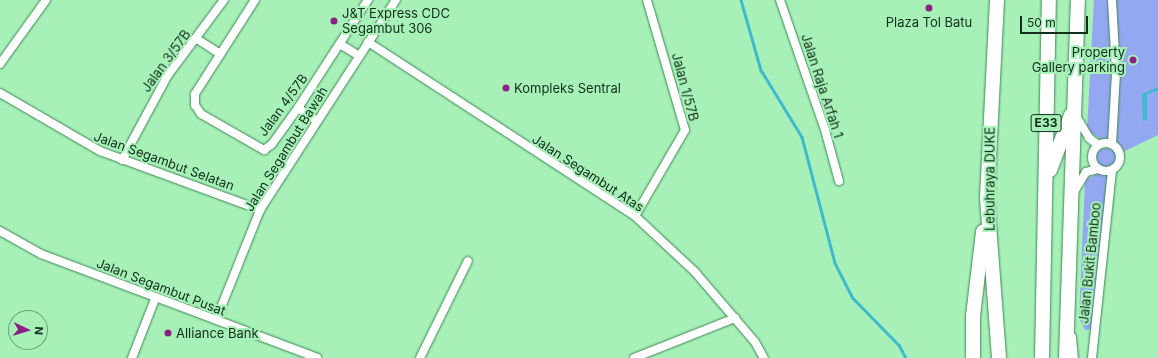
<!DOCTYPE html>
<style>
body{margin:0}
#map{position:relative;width:1158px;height:358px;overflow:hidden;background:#a7f1b9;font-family:Inter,sans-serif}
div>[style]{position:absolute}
.green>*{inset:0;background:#93a8f1}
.round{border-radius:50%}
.water>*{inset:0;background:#3fb9ce}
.stream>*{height:2.5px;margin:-1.25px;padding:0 1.25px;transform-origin:1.25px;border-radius:1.25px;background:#3fb9ce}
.roads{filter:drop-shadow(0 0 1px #3f8654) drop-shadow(0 0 1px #3f8654)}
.minor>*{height:8px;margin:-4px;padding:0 4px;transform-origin:4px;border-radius:4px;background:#fff}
.minor>.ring{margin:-4px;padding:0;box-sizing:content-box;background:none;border:8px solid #fff;border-radius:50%}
.motorway>*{height:14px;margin:-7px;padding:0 7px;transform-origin:7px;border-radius:7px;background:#fff}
.dots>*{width:11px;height:11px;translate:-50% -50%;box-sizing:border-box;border:2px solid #a7f1b9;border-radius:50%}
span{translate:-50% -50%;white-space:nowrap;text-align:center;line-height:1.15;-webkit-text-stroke:4px #a7f1b9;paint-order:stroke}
.shield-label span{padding:1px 3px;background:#a7f1b9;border:1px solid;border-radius:3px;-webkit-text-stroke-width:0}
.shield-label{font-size:12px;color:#112f1a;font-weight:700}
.poi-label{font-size:13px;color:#112f1a}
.left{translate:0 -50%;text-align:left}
.right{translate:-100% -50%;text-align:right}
.street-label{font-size:13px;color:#112f1a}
.north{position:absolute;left:8px;top:310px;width:40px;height:40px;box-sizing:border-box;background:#a7f1b9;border:1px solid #6ba379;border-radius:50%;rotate:94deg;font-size:11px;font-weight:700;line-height:16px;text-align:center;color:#112f1a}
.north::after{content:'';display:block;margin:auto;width:14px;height:18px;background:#8c2185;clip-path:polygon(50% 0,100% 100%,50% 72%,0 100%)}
.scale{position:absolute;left:1020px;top:16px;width:68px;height:18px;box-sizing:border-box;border:2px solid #112f1a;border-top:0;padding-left:5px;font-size:12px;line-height:14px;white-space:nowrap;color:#112f1a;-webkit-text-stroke:3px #a7f1b9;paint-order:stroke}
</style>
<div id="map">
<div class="green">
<i style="clip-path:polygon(1094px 0,1158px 0,1158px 135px,1121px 153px,1087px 130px)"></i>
<i class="round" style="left:1096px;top:148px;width:20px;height:20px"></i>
<i style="clip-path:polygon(1098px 173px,1109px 175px,1091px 329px,1085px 330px,1079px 318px,1085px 180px)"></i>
</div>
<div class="water">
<i style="clip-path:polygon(1158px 87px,1158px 91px,1147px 94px,1147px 120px,1143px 121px,1142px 94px)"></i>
</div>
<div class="stream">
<i style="left:741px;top:0;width:73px;rotate:74.1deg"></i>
<i style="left:761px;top:70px;width:79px;rotate:58.5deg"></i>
<i style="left:802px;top:137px;width:130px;rotate:75.3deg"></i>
<i style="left:835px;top:263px;width:39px;rotate:63deg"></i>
<i style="left:853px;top:298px;width:66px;rotate:45.6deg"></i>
<i style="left:899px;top:345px;width:15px;rotate:62deg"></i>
</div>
<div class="roads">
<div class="minor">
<i style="left:255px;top:0;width:112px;rotate:122.6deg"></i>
<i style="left:195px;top:94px;width:11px;rotate:90deg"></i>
<i style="left:195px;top:105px;width:11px;rotate:56deg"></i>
<i style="left:201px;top:114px;width:73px;rotate:29.7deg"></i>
<i style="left:264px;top:150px;width:10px;rotate:-37deg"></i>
<i style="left:272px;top:144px;width:44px;rotate:-54.2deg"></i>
<i style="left:298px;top:108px;width:129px;rotate:-57.1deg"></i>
<i style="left:780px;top:0;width:138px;rotate:70.9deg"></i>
<i style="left:825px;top:130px;width:53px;rotate:74.6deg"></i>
<i style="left:197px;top:39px;width:27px;rotate:33deg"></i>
<i style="left:368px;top:42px;width:319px;rotate:33.1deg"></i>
<i style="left:635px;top:216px;width:82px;rotate:43deg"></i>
<i style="left:695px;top:272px;width:92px;rotate:49.4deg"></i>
<i style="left:755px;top:342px;width:18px;rotate:61deg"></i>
<i style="left:340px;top:44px;width:22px;rotate:32deg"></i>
<i style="left:0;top:64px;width:79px;rotate:-54.3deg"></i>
<i style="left:0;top:93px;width:116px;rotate:30.1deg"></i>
<i style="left:100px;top:151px;width:171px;rotate:20.2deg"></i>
<i style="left:298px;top:108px;width:23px;rotate:34deg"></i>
<i style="left:1076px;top:116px;width:26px;rotate:59deg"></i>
<i style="left:1089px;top:138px;width:11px;rotate:38deg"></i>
<i class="ring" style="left:1092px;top:143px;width:20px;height:20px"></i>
<i style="left:1112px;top:144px;width:72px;rotate:-86.8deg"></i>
<i style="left:1116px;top:72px;width:72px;rotate:-93.2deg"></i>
<i style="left:122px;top:160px;width:97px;rotate:-61.6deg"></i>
<i style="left:168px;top:75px;width:94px;rotate:-53.3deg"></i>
<i style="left:1074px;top:192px;width:23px;rotate:-59deg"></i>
<i style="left:1086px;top:172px;width:12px;rotate:-14deg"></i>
<i style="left:635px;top:216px;width:99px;rotate:-59.8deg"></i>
<i style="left:685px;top:130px;width:135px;rotate:-106.3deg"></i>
<i style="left:0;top:231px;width:47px;rotate:29.3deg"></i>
<i style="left:41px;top:254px;width:295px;rotate:20.6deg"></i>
<i style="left:216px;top:320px;width:118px;rotate:-68.2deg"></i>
<i style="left:260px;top:210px;width:250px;rotate:-57.1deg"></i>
<i style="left:1072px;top:337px;width:21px;rotate:85deg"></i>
<i style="left:132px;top:358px;width:63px;rotate:-68.7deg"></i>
<i style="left:420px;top:358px;width:108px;rotate:-63.7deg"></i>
<i style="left:634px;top:358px;width:109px;rotate:-21.6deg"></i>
<i style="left:1092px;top:358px;width:188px;rotate:-83.9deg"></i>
</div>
<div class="motorway">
<i style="left:997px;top:0;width:198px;rotate:92.9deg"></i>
<i style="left:987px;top:198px;width:160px;rotate:85.7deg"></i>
<i style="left:1050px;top:170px;width:59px;rotate:-69.1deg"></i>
<i style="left:973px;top:358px;width:42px;rotate:-90deg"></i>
<i style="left:973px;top:316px;width:85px;rotate:-83.2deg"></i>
<i style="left:1042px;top:358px;width:358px;rotate:-88.9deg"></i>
<i style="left:1066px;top:358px;width:358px;rotate:-88.1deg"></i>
</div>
</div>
<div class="dots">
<i style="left:929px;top:8px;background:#8c2185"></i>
<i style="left:334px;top:21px;background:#8c2185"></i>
<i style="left:1133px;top:60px;background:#8c2185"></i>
<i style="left:506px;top:88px;background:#8c2185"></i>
<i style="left:168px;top:333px;background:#8c2185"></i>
</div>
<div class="shield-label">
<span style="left:1046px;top:123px">E33</span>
</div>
<div class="poi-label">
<span class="left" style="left:342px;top:21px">J&amp;T Express CDC<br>Segambut 306</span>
<span style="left:929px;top:22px">Plaza Tol Batu</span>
<span class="right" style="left:1125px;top:60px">Property<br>Gallery parking</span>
<span class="left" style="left:514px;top:88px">Kompleks Sentral</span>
<span class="left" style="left:176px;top:333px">Alliance Bank</span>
</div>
<div class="street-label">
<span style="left:166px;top:61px;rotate:-54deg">Jalan 3/57B</span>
<span style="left:822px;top:86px;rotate:72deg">Jalan Raja Arfah 1</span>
<span style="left:685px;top:87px;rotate:75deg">Jalan 1/57B</span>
<span style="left:283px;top:105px;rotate:-54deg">Jalan 4/57B</span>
<span style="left:286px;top:149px;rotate:-58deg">Jalan Segambut Bawah</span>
<span style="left:164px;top:161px;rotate:20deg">Jalan Segambut Selatan</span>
<span style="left:588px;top:173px;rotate:33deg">Jalan Segambut Atas</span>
<span style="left:990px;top:179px;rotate:-90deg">Lebuhraya DUKE</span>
<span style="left:1090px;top:263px;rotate:-84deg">Jalan Bukit Bamboo</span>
<span style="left:161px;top:287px;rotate:21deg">Jalan Segambut Pusat</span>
</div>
<div class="north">N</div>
<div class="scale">50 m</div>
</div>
